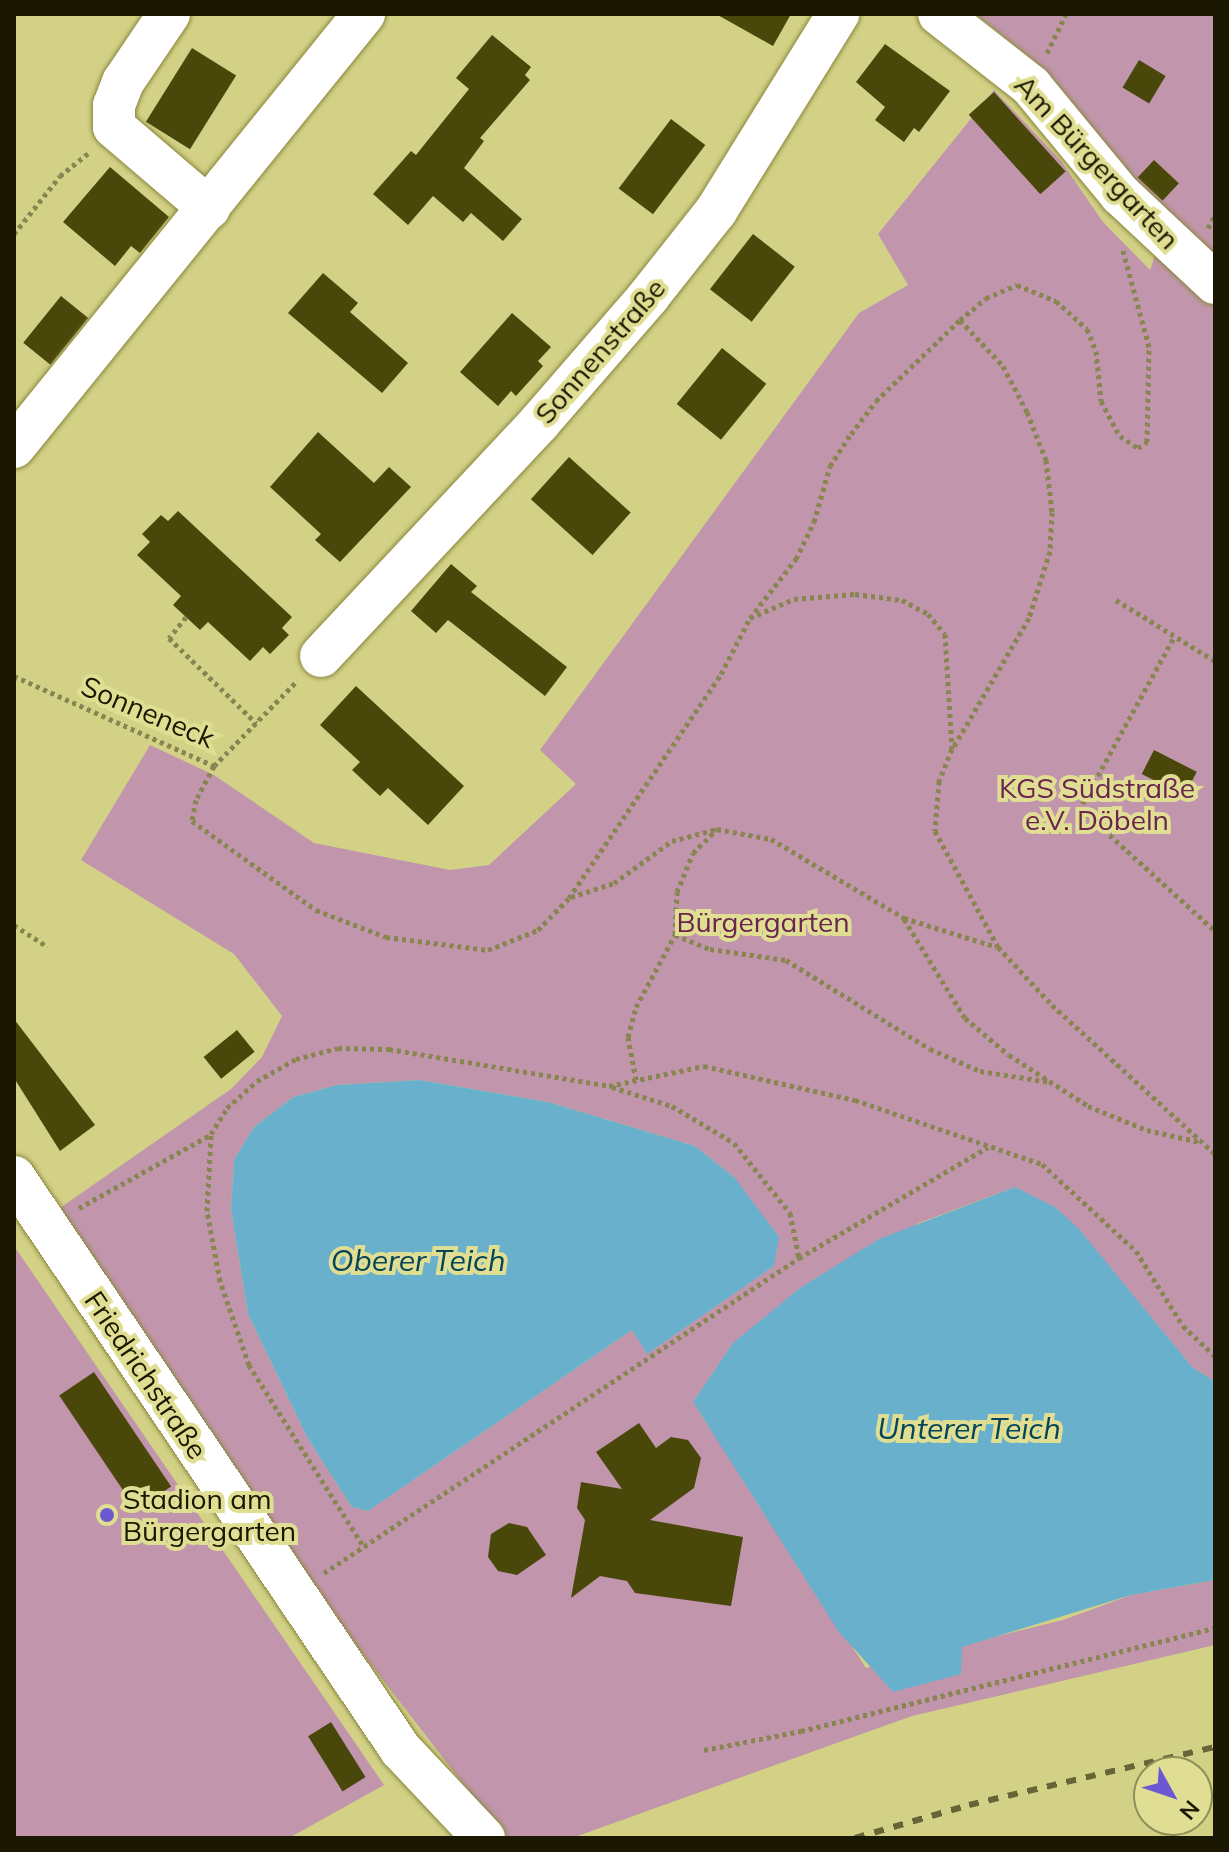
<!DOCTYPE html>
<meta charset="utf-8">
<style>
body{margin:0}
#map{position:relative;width:1229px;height:1852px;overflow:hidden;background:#d3d186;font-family:Mulish,sans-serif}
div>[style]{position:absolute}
.green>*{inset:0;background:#c196ac}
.water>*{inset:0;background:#69b0cd}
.building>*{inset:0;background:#4a470b;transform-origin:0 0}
.path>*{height:5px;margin-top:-2.5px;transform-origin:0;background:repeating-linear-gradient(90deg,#888650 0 4px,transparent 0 8px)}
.roads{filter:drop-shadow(0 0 2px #8a863d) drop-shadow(0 0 2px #8a863d)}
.minor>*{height:42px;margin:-21px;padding:0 21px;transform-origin:21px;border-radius:21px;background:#fff}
.rail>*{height:6px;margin-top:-3px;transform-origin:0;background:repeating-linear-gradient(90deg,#676538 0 10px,transparent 0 20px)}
.dots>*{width:22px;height:22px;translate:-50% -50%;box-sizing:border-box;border:4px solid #e0de93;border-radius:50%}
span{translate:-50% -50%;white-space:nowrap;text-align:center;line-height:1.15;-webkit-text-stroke:8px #e0de93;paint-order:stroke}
.street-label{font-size:28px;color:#1a1800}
.park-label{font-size:28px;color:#6b244f}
.poi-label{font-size:28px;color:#1a1800}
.left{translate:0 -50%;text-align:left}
.water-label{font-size:30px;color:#044559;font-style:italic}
.frame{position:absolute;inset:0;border:16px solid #1a1800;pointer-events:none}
.north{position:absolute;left:1133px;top:1756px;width:80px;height:80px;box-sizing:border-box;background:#e0de93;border:2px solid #918f58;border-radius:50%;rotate:130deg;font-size:22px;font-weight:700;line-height:32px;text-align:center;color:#1a1800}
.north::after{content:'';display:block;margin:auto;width:28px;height:36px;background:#6c58d1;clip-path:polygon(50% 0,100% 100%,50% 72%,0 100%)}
</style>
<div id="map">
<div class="green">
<i style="clip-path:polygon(evenodd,976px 14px,1215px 14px,1215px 1381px,1193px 1368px,1079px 1230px,1015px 1187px,919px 1223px,733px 1343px,693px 1402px,866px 1668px,1063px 1620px,1131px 1595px,1215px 1580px,1215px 1645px,912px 1716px,572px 1838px,505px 1838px,328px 1609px,57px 1210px,231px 1089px,262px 1057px,282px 1016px,234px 954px,81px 860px,150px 745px,214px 775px,314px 843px,450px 870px,489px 865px,576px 784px,540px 750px,859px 313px,908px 285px,878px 234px,994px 90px,1061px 161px,1103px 222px,1150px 270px,1166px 224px,1039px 65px,976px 14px,420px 1080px,548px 1102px,695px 1146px,735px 1178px,774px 1266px,648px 1353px,632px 1330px,368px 1511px,352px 1507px,308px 1439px,248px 1314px,231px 1209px,234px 1160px,254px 1127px,293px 1097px,337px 1085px,420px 1080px)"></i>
<i style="clip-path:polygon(14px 1246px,384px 1785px,289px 1838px,14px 1838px)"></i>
</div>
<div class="water">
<i style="clip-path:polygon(420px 1080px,548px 1102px,695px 1146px,735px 1178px,779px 1237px,774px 1266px,647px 1354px,632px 1330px,368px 1511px,352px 1507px,308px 1439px,248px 1314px,231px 1209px,234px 1160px,254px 1127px,293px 1097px,337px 1085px)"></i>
<i style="clip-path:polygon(1015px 1187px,1055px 1207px,1079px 1229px,1193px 1368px,1215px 1381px,1215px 1580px,1131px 1595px,962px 1647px,961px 1674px,893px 1692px,839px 1632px,693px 1402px,733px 1343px,800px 1288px,879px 1239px)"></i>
</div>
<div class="building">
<i style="clip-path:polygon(716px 14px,791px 14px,773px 46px)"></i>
<i style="clip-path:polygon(492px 35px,531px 67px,525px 75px,530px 80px,480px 138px,484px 141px,464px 168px,522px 219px,503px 241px,471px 213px,463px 222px,433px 196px,408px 225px,373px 194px,411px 151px,416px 155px,469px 89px,456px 78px)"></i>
<i style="clip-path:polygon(885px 44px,950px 91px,919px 132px,914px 128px,904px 142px,875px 120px,885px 107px,856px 82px)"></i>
<i style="left:192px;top:48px;width:52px;height:87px;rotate:32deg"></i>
<i style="left:1139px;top:60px;width:31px;height:32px;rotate:31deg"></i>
<i style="left:994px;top:92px;width:107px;height:34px;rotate:48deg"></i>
<i style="left:671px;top:119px;width:43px;height:87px;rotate:37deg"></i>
<i style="left:1154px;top:160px;width:34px;height:24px;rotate:43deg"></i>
<i style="clip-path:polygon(110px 167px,169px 217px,140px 253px,131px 246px,115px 266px,63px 222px)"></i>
<i style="left:753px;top:234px;width:53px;height:70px;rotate:38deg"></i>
<i style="clip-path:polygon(323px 273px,358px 303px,350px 312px,408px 363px,382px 393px,288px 313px)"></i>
<i style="left:61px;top:296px;width:35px;height:60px;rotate:39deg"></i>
<i style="clip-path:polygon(512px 313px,551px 347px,538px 361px,543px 366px,516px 396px,511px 391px,498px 406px,460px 372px)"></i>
<i style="left:722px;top:348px;width:57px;height:72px;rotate:39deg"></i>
<i style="clip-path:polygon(318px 432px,374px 483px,389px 467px,411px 487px,340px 562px,315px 540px,321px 534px,270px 487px)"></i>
<i style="left:569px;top:457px;width:83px;height:57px;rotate:42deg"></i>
<i style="clip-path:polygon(178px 511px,292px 617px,282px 628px,289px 635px,270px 654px,263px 647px,250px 661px,208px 622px,200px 630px,173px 605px,181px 596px,137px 555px,150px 542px,142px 534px,161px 515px,168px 521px)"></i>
<i style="clip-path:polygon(451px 564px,477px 586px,471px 592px,567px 667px,545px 696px,448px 620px,436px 633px,411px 611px)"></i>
<i style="clip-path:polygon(356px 686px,464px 786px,428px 825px,388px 788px,380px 796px,352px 770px,360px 762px,320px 725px)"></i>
<i style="left:1154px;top:750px;width:48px;height:27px;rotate:27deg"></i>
<i style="clip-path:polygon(14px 1019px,95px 1125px,60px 1151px,14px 1078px)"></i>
<i style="left:237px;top:1030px;width:28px;height:43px;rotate:51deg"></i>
<i style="left:94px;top:1372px;width:138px;height:42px;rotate:56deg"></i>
<i style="clip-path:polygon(639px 1423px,656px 1448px,671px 1437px,688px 1440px,701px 1458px,694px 1488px,650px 1520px,743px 1537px,731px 1606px,635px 1593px,627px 1581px,600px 1576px,571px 1598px,585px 1520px,577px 1508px,581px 1482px,622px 1489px,596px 1452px)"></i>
<i style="clip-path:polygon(509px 1523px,527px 1527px,546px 1555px,517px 1575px,498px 1571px,488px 1557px,491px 1534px)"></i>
<i style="left:331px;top:1722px;width:65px;height:27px;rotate:58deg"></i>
</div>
<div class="path">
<i style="left:1047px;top:53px;width:43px;rotate:-64deg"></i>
<i style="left:1208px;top:228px;width:15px;rotate:-62deg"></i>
<i style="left:14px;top:234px;width:74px;rotate:-51.6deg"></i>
<i style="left:60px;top:176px;width:36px;rotate:-39deg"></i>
<i style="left:960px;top:320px;width:34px;rotate:-40deg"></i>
<i style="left:986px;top:298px;width:34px;rotate:-23deg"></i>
<i style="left:1017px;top:285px;width:42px;rotate:22.3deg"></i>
<i style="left:1056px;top:301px;width:42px;rotate:42.1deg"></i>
<i style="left:1087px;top:329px;width:24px;rotate:68deg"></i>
<i style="left:1096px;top:351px;width:50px;rotate:84.3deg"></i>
<i style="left:1101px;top:401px;width:40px;rotate:62deg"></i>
<i style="left:1120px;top:436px;width:22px;rotate:34deg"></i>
<i style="left:1138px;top:448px;width:11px;rotate:-34deg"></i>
<i style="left:1147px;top:442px;width:95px;rotate:-88.8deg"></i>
<i style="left:1149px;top:347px;width:104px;rotate:-105.1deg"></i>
<i style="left:1116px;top:600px;width:116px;rotate:31.6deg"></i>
<i style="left:186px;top:617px;width:27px;rotate:129deg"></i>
<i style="left:169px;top:638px;width:122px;rotate:44.3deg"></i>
<i style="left:750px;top:618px;width:75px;rotate:-52.1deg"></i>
<i style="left:796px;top:559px;width:41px;rotate:-64.1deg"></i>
<i style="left:814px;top:522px;width:58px;rotate:-74.1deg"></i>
<i style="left:830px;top:466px;width:38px;rotate:-57deg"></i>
<i style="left:851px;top:434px;width:41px;rotate:-52.9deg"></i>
<i style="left:876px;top:401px;width:117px;rotate:-44deg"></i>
<i style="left:960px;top:320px;width:63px;rotate:46.9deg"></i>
<i style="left:1003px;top:366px;width:52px;rotate:62.4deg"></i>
<i style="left:1027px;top:412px;width:52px;rotate:68.4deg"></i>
<i style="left:1046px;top:460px;width:52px;rotate:83.4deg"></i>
<i style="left:1052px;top:512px;width:39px;rotate:93deg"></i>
<i style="left:1050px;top:551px;width:70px;rotate:107.4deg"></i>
<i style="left:1029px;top:618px;width:151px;rotate:120.3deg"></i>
<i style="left:1173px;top:639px;width:193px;rotate:118.8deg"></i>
<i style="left:1080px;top:808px;width:183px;rotate:42.3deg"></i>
<i style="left:14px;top:676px;width:219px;rotate:24.2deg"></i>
<i style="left:214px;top:766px;width:116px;rotate:-45.7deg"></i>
<i style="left:214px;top:766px;width:38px;rotate:118deg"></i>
<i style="left:196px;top:800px;width:21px;rotate:101deg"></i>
<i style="left:192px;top:821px;width:153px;rotate:35.7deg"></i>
<i style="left:316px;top:910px;width:75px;rotate:21.1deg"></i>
<i style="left:386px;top:937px;width:103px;rotate:7.3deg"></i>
<i style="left:488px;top:950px;width:54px;rotate:-21.8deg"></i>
<i style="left:538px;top:930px;width:45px;rotate:-45.9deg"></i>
<i style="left:569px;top:898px;width:271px;rotate:-55.8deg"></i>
<i style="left:721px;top:674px;width:63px;rotate:-62.6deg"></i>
<i style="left:750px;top:618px;width:48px;rotate:-23.4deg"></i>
<i style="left:794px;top:599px;width:61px;rotate:-4.7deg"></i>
<i style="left:855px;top:594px;width:47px;rotate:7.3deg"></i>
<i style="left:902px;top:600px;width:30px;rotate:28deg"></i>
<i style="left:928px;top:614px;width:26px;rotate:50deg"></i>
<i style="left:945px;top:634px;width:115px;rotate:86.5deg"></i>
<i style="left:952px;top:749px;width:35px;rotate:112deg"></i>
<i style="left:939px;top:781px;width:50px;rotate:94.6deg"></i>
<i style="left:935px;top:831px;width:132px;rotate:61.5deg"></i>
<i style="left:998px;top:947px;width:79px;rotate:47deg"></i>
<i style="left:1052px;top:1005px;width:221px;rotate:42.4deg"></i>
<i style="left:571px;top:897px;width:45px;rotate:-18deg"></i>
<i style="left:614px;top:883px;width:72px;rotate:-35.9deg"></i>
<i style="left:672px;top:841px;width:47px;rotate:-14.9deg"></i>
<i style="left:717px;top:829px;width:55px;rotate:10.5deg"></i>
<i style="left:771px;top:839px;width:155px;rotate:30.7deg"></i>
<i style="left:904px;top:918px;width:97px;rotate:17.3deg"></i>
<i style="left:904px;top:919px;width:116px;rotate:58.4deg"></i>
<i style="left:965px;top:1018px;width:57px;rotate:40.1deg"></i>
<i style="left:1009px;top:1055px;width:94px;rotate:32.8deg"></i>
<i style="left:1088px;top:1106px;width:64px;rotate:22.1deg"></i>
<i style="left:1147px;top:1130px;width:54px;rotate:12.8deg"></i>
<i style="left:14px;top:925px;width:40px;rotate:32.9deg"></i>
<i style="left:675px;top:935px;width:38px;rotate:22deg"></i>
<i style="left:710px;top:949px;width:77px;rotate:8.2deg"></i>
<i style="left:786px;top:960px;width:169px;rotate:31.7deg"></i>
<i style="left:930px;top:1049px;width:55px;rotate:23.7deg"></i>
<i style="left:980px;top:1071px;width:71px;rotate:8.9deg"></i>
<i style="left:636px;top:1080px;width:44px;rotate:-100.5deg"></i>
<i style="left:628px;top:1037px;width:31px;rotate:-75deg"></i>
<i style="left:636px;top:1007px;width:82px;rotate:-61.6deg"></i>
<i style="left:675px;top:935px;width:43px;rotate:-87.3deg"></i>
<i style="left:677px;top:892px;width:42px;rotate:-67.7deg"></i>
<i style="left:693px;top:853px;width:34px;rotate:-45deg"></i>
<i style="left:612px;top:1087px;width:63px;rotate:17.6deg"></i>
<i style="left:672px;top:1106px;width:72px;rotate:30.8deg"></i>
<i style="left:734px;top:1143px;width:90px;rotate:51.3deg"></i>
<i style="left:790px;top:1213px;width:46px;rotate:78.7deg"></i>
<i style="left:79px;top:1208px;width:150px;rotate:-29.1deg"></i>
<i style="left:362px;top:1544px;width:212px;rotate:-122.3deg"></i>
<i style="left:249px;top:1365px;width:89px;rotate:-109deg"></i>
<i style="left:220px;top:1281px;width:71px;rotate:-100.5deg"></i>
<i style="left:207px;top:1211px;width:77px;rotate:-87deg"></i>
<i style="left:211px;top:1134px;width:31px;rotate:-58deg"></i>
<i style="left:227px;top:1108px;width:40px;rotate:-42deg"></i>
<i style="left:257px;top:1081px;width:45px;rotate:-29.4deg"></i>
<i style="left:296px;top:1059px;width:43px;rotate:-14.7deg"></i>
<i style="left:338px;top:1048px;width:51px;rotate:1.1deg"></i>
<i style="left:389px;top:1049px;width:223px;rotate:9.5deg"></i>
<i style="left:609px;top:1086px;width:97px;rotate:-11.9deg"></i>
<i style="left:704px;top:1066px;width:155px;rotate:12.7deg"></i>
<i style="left:855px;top:1100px;width:198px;rotate:18.9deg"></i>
<i style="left:1042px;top:1164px;width:128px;rotate:42.8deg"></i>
<i style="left:1136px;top:1251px;width:89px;rotate:57.9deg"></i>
<i style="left:1183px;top:1326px;width:44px;rotate:43.2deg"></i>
<i style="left:324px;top:1573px;width:570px;rotate:-33.55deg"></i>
<i style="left:799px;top:1258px;width:219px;rotate:-30.4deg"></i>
<i style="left:704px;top:1750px;width:99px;rotate:-11.1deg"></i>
<i style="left:801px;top:1731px;width:427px;rotate:-14deg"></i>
</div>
<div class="roads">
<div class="minor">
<i style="left:169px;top:14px;width:82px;rotate:124.1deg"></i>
<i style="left:123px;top:82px;width:25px;rotate:111deg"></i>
<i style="left:114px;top:105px;width:22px;rotate:90deg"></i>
<i style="left:114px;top:127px;width:125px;rotate:40.5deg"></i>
<i style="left:939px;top:14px;width:117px;rotate:38deg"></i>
<i style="left:1031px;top:86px;width:141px;rotate:50.5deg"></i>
<i style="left:1121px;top:195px;width:129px;rotate:43.1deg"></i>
<i style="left:14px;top:447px;width:557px;rotate:-51.05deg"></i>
<i style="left:321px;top:656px;width:319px;rotate:-46.9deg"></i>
<i style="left:539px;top:423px;width:167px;rotate:-49.1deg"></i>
<i style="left:648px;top:297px;width:110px;rotate:-51.7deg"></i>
<i style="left:716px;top:211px;width:232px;rotate:-58.2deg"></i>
<i style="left:14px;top:1177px;width:691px;rotate:55.97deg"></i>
<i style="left:401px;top:1750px;width:121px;rotate:46.7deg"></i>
</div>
</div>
<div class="rail">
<i style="left:855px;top:1838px;width:119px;rotate:-16.1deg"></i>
<i style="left:969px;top:1805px;width:253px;rotate:-13.3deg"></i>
</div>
<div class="dots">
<i style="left:107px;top:1515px;background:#6c58d1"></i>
</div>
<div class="street-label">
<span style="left:1097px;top:162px;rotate:47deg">Am Bürgergarten</span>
<span style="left:600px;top:351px;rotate:-49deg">Sonnenstraße</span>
<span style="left:148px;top:712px;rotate:23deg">Sonneneck</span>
<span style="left:146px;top:1375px;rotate:56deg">Friedrichstraße</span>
</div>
<div class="park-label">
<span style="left:1097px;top:804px">KGS Südstraße<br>e.V. Döbeln</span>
<span style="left:763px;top:922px">Bürgergarten</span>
</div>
<div class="poi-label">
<span class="left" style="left:123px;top:1515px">Stadion am<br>Bürgergarten</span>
</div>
<div class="water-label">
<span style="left:418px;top:1260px">Oberer Teich</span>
<span style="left:969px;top:1428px">Unterer Teich</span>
</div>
<div class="frame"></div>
<div class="north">N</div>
</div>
